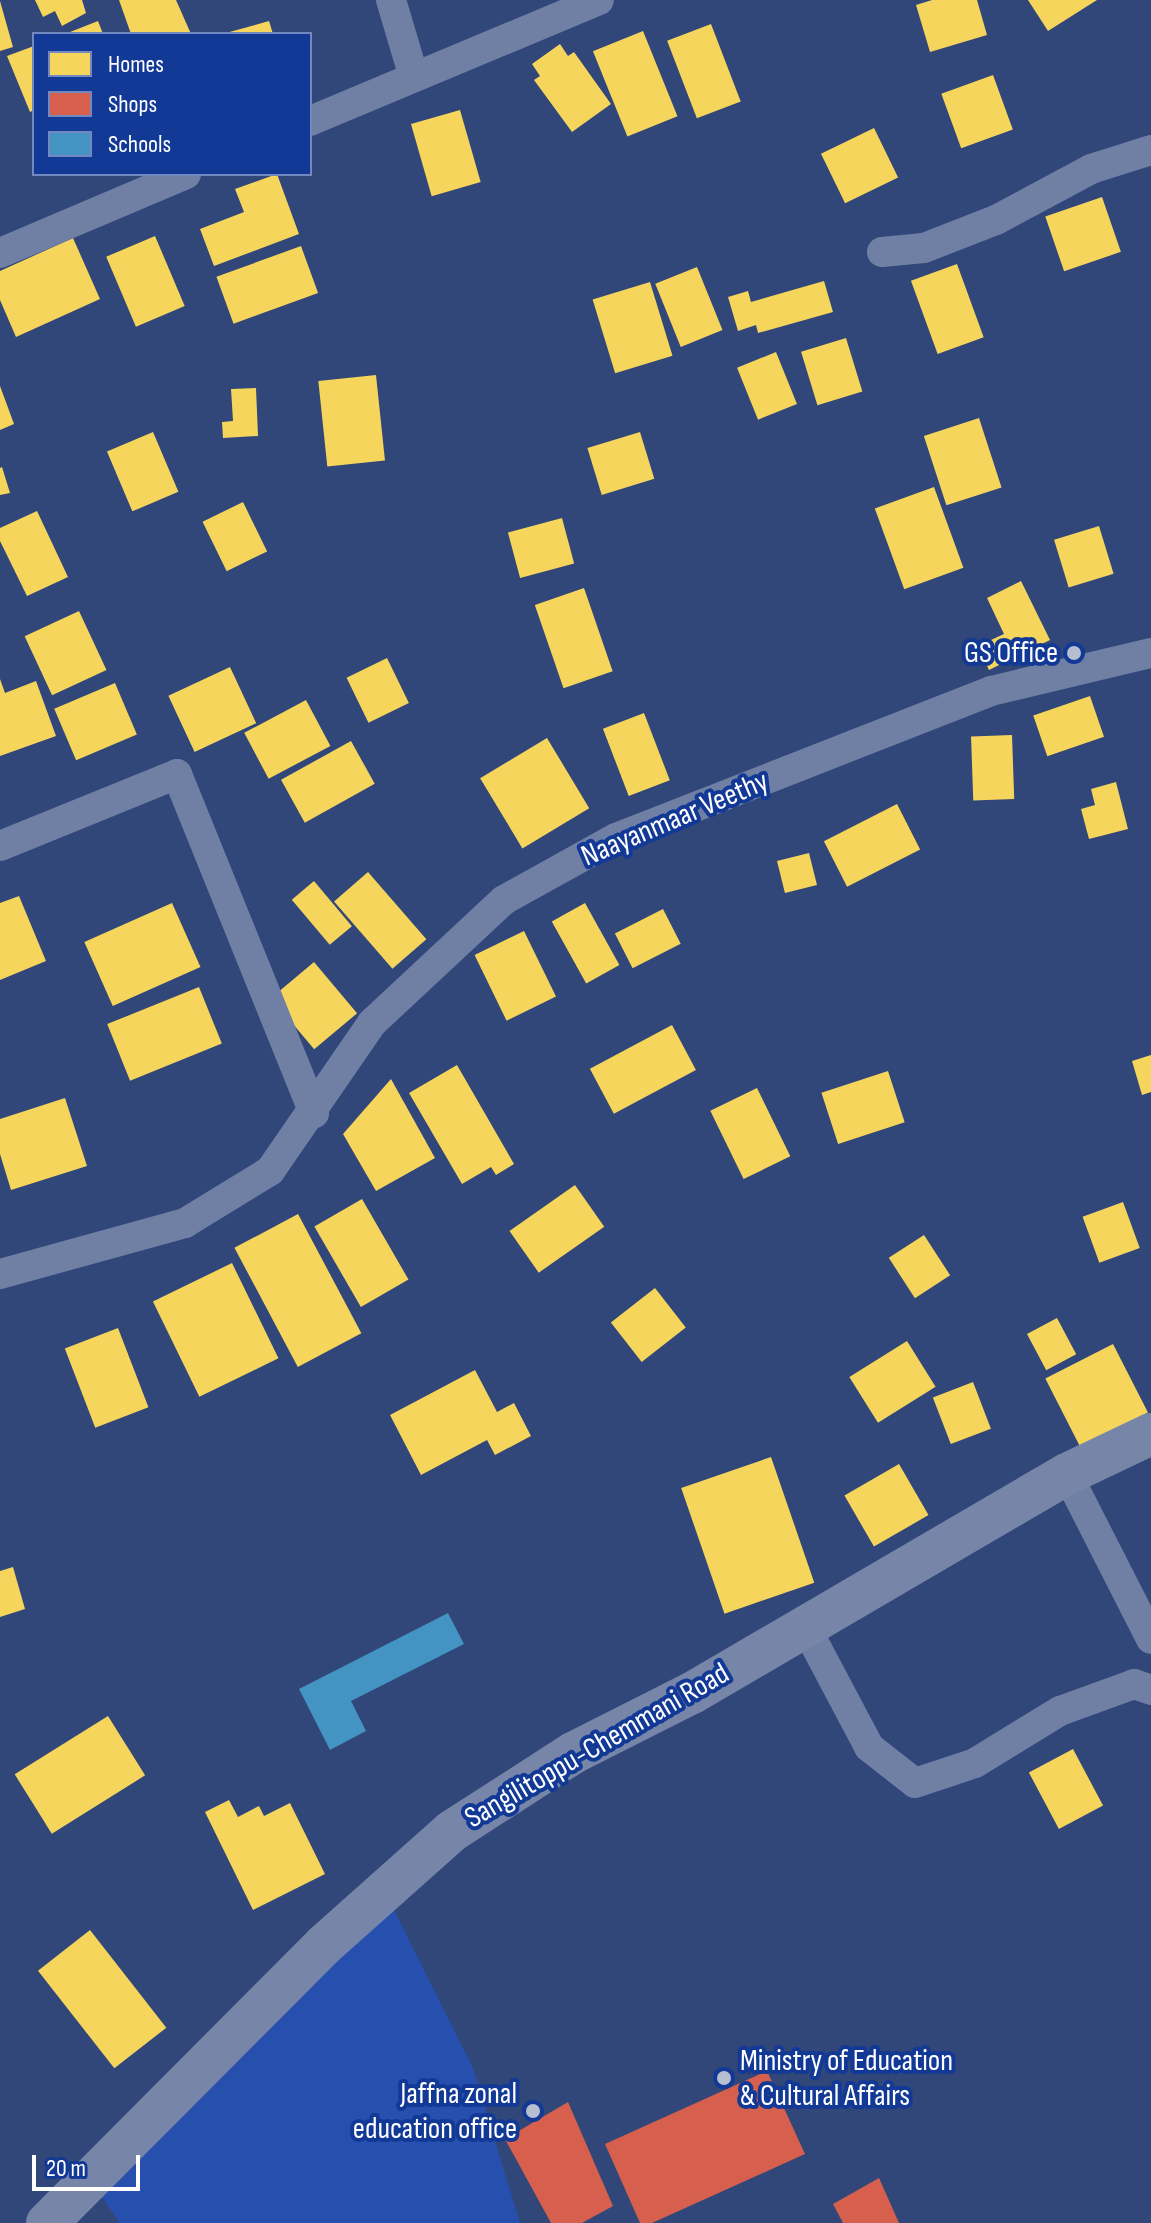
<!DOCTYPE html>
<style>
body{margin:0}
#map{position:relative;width:1151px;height:2223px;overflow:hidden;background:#314679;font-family:"Sofia Sans Condensed",sans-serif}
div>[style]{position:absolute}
.green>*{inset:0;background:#2750ae}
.homes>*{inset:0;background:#f6d55c;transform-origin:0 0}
.shops>*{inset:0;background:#d6604d}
.schools>*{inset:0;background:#4393c3}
.street>*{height:30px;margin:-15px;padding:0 15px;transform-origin:15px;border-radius:15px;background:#707fa4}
.secondary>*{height:42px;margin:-21px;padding:0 21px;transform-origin:21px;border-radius:21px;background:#7685a8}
.dots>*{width:22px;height:22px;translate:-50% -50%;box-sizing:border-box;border:4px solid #133997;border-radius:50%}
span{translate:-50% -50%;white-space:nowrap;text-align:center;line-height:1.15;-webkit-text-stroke:8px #133997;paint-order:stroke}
.poi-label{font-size:30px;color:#fff}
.right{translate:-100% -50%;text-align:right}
.left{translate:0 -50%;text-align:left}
.street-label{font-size:30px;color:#fff}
.legend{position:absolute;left:32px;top:32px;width:280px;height:144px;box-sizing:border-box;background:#133997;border:2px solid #7188c1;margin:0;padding:10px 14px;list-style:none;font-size:24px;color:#fff}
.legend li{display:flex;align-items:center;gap:16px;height:40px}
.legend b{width:40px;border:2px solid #7188c1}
.scale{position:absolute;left:32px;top:2155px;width:108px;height:36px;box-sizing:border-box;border:4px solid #fff;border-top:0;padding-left:10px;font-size:24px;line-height:28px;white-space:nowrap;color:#fff;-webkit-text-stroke:6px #133997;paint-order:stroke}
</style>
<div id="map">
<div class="green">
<i style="clip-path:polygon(384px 1890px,473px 2068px,520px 2223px,120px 2223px,102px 2197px)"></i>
</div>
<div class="homes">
<i style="clip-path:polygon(35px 0,82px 0,86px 13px,62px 26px,55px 11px,43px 17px)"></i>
<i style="clip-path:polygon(119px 0,176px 0,191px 34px,131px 34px)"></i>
<i style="clip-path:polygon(932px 0,977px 0,987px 35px,930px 52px,916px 5px)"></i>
<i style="clip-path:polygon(1028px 0,1097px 0,1048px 31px)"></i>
<i style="clip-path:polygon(0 1px,13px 47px,0 51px)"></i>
<i style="clip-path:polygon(98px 21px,103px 34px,65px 34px)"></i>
<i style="clip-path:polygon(269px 21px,273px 34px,226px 34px,226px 33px)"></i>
<i style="left:711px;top:24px;width:83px;height:47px;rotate:69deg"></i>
<i style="left:643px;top:31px;width:92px;height:54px;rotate:68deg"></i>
<i style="clip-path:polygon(560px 44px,568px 56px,574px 52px,611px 104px,572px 132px,534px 80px,540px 76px,532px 64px)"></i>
<i style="clip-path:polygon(34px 46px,34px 110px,30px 112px,7px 56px)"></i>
<i style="left:993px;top:75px;width:58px;height:55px;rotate:70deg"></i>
<i style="left:460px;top:110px;width:75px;height:51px;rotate:74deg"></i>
<i style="left:874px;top:128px;width:55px;height:59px;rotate:64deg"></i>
<i style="clip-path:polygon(277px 174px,299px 234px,214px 266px,200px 229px,244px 212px,235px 189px)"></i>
<i style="left:1102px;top:197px;width:58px;height:60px;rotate:71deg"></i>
<i style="left:155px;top:236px;width:76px;height:53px;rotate:67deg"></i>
<i style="clip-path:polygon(73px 238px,100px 299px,16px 337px,0 300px,0 271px)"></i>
<i style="left:301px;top:246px;width:50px;height:90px;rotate:70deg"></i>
<i style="left:957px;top:264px;width:78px;height:49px;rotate:70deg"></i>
<i style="left:697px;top:267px;width:68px;height:45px;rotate:68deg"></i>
<i style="clip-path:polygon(824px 281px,833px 312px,758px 333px,756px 325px,738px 331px,728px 297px,748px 291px,751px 302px)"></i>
<i style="left:650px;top:282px;width:77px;height:60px;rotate:73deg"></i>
<i style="left:846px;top:338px;width:56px;height:47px;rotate:73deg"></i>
<i style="left:776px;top:352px;width:56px;height:42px;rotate:68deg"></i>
<i style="left:376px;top:375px;width:86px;height:58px;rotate:84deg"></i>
<i style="clip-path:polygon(0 386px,14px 424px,0 430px)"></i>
<i style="clip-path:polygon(256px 388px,258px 436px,223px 438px,222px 422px,233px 421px,231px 389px)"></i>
<i style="left:979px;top:418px;width:73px;height:58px;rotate:72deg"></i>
<i style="left:153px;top:432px;width:65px;height:50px;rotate:67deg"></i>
<i style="left:640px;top:432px;width:49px;height:55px;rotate:73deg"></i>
<i style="clip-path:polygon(2px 467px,10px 493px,0 495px,0 468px)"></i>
<i style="left:934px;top:487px;width:86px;height:63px;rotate:70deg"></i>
<i style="left:243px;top:502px;width:55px;height:45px;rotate:64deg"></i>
<i style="clip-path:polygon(37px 511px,68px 577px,27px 596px,0 541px,0 528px)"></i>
<i style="left:562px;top:518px;width:47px;height:56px;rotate:75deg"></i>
<i style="left:1099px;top:526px;width:50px;height:47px;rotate:73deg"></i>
<i style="clip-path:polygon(1021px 581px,1050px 640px,989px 670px,978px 646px,1004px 634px,987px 598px)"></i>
<i style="left:584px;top:588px;width:88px;height:52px;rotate:71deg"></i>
<i style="left:79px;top:611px;width:65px;height:60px;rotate:65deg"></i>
<i style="left:387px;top:658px;width:50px;height:45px;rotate:64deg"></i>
<i style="left:230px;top:667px;width:62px;height:68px;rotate:65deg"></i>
<i style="clip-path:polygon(0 679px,5px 693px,36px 681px,56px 736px,0 756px)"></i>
<i style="left:115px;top:683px;width:56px;height:66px;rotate:67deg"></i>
<i style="left:1090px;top:696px;width:43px;height:60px;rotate:71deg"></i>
<i style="left:306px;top:700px;width:52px;height:70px;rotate:62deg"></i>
<i style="left:644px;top:713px;width:72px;height:44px;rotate:69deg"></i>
<i style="left:1012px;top:735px;width:64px;height:41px;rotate:88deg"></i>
<i style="left:547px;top:738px;width:82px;height:78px;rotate:59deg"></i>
<i style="left:351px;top:741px;width:49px;height:80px;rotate:61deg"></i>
<i style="clip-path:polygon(1116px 782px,1128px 829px,1089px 839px,1081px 809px,1095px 805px,1091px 789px)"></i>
<i style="left:897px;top:804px;width:51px;height:82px;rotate:63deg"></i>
<i style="left:809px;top:853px;width:33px;height:33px;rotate:76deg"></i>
<i style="left:368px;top:872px;width:89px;height:45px;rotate:49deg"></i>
<i style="left:314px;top:881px;width:59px;height:29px;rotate:50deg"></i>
<i style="clip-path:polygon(19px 896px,46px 961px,0 980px,0 903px)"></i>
<i style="left:172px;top:903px;width:70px;height:96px;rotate:66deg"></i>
<i style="left:585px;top:903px;width:71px;height:38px;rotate:61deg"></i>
<i style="left:663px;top:909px;width:39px;height:54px;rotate:63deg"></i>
<i style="left:524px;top:931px;width:73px;height:55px;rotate:64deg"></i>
<i style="left:314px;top:962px;width:67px;height:56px;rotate:50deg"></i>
<i style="left:199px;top:987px;width:61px;height:99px;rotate:68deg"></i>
<i style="left:672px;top:1025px;width:51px;height:93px;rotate:62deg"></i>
<i style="clip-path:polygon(1151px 1055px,1151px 1092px,1142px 1095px,1132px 1061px)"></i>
<i style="clip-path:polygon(457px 1065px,514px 1164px,496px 1175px,491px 1167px,462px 1184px,409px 1093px)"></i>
<i style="left:888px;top:1071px;width:54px;height:70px;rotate:72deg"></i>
<i style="clip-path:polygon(391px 1079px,435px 1158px,376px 1191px,343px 1134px)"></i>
<i style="left:757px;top:1088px;width:76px;height:52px;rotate:64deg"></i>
<i style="clip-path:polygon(65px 1098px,87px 1166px,11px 1190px,0 1154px,0 1119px)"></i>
<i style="left:575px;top:1185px;width:51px;height:80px;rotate:55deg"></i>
<i style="left:362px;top:1199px;width:93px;height:55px;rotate:60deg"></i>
<i style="left:1123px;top:1202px;width:49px;height:43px;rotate:70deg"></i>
<i style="left:298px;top:1214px;width:135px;height:72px;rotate:62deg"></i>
<i style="left:924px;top:1235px;width:48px;height:42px;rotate:57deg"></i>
<i style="left:232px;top:1263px;width:106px;height:88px;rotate:64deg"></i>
<i style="left:655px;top:1288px;width:50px;height:56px;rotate:52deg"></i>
<i style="left:1057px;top:1318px;width:41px;height:34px;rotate:62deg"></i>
<i style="left:118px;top:1328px;width:85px;height:57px;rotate:69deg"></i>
<i style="left:907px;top:1341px;width:54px;height:68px;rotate:58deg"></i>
<i style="left:1113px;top:1344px;width:77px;height:76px;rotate:63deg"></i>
<i style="clip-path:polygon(475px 1370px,497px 1412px,514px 1403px,531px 1436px,495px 1455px,487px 1440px,421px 1475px,390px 1415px)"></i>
<i style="left:973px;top:1382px;width:50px;height:43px;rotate:69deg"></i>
<i style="left:771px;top:1457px;width:133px;height:95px;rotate:71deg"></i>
<i style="left:899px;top:1464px;width:59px;height:63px;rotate:60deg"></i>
<i style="clip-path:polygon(13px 1567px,25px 1609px,0 1617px,0 1571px)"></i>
<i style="left:108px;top:1716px;width:70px;height:110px;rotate:58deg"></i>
<i style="left:1073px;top:1749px;width:64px;height:50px;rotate:62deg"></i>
<i style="clip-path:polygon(229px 1800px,238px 1817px,259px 1806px,264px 1816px,290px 1803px,325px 1874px,253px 1910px,205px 1812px)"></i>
<i style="left:90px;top:1930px;width:124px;height:66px;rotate:52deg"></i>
</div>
<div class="shops">
<i style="clip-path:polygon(767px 2071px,805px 2154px,652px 2223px,640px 2223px,605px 2144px)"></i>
<i style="clip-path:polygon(568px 2102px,613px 2206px,582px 2223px,551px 2223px,505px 2139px)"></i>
<i style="clip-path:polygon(879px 2178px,899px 2223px,843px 2223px,833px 2204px)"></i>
</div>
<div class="schools">
<i style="clip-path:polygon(448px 1613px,464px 1644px,351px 1701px,366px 1731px,330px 1750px,299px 1689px)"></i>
</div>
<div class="street">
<i style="left:391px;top:0;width:80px;rotate:73.4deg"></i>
<i style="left:310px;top:121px;width:313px;rotate:-22.7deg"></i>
<i style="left:882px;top:252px;width:42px;rotate:-5.4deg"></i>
<i style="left:924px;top:248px;width:77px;rotate:-21.3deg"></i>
<i style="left:996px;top:220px;width:108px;rotate:-28.2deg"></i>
<i style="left:1091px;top:169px;width:63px;rotate:-17.6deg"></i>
<i style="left:0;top:253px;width:202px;rotate:-23deg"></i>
<i style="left:0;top:846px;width:191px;rotate:-22.1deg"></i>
<i style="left:177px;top:774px;width:366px;rotate:68deg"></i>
<i style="left:0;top:1274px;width:192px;rotate:-15.4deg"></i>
<i style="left:185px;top:1223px;width:100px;rotate:-31.5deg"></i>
<i style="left:270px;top:1171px;width:180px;rotate:-55.4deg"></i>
<i style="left:372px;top:1023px;width:180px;rotate:-43deg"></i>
<i style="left:504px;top:900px;width:128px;rotate:-29deg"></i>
<i style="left:616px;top:838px;width:403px;rotate:-21.4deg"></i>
<i style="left:991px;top:691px;width:164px;rotate:-13.4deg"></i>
<i style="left:1067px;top:1474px;width:185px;rotate:63deg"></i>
<i style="left:804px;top:1624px;width:139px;rotate:62.1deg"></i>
<i style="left:869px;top:1747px;width:58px;rotate:38deg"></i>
<i style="left:915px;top:1783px;width:63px;rotate:-18.4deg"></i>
<i style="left:975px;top:1763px;width:100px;rotate:-31.5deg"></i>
<i style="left:1060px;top:1711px;width:79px;rotate:-20deg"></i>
<i style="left:1134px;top:1684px;width:18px;rotate:19deg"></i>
</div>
<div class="secondary">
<i style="left:47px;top:2223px;width:392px;rotate:-45.1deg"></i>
<i style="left:324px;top:1945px;width:171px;rotate:-41.7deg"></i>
<i style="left:452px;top:1831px;width:144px;rotate:-32.8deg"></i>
<i style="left:573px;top:1753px;width:133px;rotate:-26.8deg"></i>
<i style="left:692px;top:1693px;width:434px;rotate:-30.3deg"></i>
<i style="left:1067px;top:1474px;width:93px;rotate:-25.5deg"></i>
</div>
<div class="dots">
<i style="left:1074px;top:653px;background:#b7bed0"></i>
<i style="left:724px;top:2078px;background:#b7bed0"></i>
<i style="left:533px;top:2111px;background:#b7bed0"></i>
</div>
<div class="poi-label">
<span class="right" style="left:1058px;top:653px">GS Office</span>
<span class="left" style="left:740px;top:2078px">Ministry of Education<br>&amp; Cultural Affairs</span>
<span class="right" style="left:517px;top:2111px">Jaffna zonal<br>education office</span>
</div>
<div class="street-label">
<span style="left:675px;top:819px;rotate:-23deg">Naayanmaar Veethy</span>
<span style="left:597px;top:1746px;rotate:-30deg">Sangilitoppu-Chemmani Road</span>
</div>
<ul class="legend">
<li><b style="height:22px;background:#f6d55c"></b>Homes</li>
<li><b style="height:22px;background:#d6604d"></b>Shops</li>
<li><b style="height:22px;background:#4393c3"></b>Schools</li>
</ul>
<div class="scale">20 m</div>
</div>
